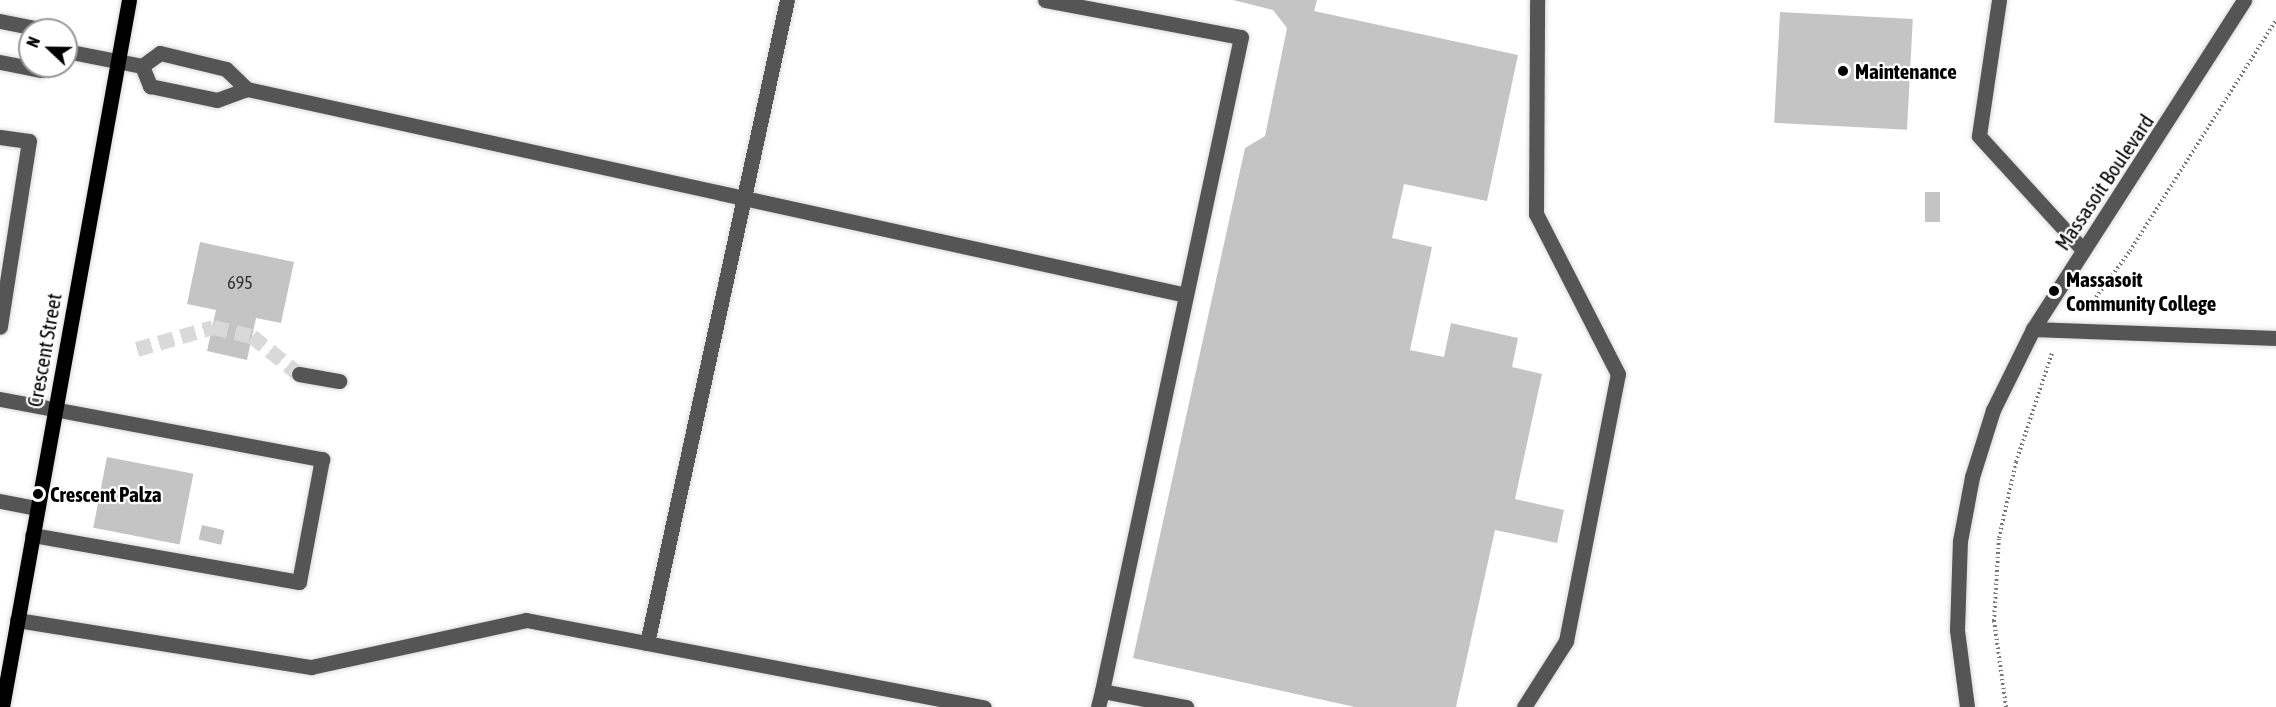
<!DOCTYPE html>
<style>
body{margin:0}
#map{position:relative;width:2276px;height:707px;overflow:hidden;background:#fff;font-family:"Asap Condensed",sans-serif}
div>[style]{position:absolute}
.building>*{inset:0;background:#c4c4c4;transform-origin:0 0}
.minor-tunnel>*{height:15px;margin-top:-7.5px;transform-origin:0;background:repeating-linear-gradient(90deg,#d9d9d9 0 15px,transparent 0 23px)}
.path>*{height:4px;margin-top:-2px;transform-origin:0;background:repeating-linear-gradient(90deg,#777 0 1.5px,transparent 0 4.5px)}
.roads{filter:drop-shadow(0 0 2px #dbdbdb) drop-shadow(0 0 2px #dbdbdb)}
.minor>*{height:15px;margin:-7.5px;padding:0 7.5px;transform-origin:7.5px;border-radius:7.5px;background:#555}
.major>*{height:15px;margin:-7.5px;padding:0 7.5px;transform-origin:7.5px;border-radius:7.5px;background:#000}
.dots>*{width:16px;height:16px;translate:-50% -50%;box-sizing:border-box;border:3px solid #fff;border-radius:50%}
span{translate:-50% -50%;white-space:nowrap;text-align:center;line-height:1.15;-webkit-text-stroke:4.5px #fff;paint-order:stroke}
.number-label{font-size:18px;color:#313131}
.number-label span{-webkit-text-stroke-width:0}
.poi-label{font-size:21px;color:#000;font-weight:700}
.left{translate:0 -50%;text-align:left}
.street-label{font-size:21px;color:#000}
.north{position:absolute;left:18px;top:18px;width:60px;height:60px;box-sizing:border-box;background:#fff;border:2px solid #999;border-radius:50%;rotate:292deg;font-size:16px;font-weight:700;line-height:24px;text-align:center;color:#000}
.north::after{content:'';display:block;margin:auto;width:21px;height:27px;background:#000;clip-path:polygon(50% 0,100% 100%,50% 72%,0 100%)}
</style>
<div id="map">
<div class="building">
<i style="clip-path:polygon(1233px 0,1317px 0,1314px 11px,1518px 55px,1487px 201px,1404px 184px,1392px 238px,1432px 247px,1410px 350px,1444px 357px,1451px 323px,1518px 338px,1512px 367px,1542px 374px,1515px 499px,1564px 510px,1557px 543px,1495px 530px,1456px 707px,1355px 707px,1133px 658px,1245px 148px,1265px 136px,1287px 28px,1273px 10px)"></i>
<i style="left:1780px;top:12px;width:133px;height:111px;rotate:3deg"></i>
<i style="left:1925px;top:192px;width:15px;height:30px"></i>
<i style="clip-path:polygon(200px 242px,294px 262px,281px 323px,256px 318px,247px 360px,207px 351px,216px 310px,187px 304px)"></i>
<i style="left:107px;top:457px;width:88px;height:72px;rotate:11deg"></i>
<i style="left:202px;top:525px;width:23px;height:15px;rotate:13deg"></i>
</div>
<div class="minor-tunnel">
<i style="left:137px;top:349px;width:79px;rotate:-16.1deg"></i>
<i style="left:213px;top:327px;width:40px;rotate:13deg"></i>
<i style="left:252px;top:336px;width:60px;rotate:39deg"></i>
</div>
<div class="path">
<i style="left:2093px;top:303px;width:38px;rotate:5deg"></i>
<i style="left:2088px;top:308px;width:71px;rotate:-53.6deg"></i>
<i style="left:2130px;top:251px;width:273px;rotate:-57.7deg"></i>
<i style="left:2006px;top:707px;width:87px;rotate:-97.9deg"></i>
<i style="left:1994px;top:621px;width:83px;rotate:-86.6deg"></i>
<i style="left:1999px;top:538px;width:78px;rotate:-77.4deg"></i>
<i style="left:2016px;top:462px;width:115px;rotate:-71.7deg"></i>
</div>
<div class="roads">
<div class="minor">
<i style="left:1045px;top:0;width:199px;rotate:10.7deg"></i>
<i style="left:1241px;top:37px;width:669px;rotate:102deg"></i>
<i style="left:1102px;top:691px;width:86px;rotate:10.8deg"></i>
<i style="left:1999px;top:0;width:137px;rotate:98.4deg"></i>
<i style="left:1979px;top:136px;width:154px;rotate:47.6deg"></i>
<i style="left:0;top:21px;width:46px;rotate:11.3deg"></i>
<i style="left:66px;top:51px;width:77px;rotate:11.2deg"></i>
<i style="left:142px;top:66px;width:22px;rotate:-36deg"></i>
<i style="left:160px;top:53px;width:68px;rotate:13.6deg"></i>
<i style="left:226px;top:69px;width:29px;rotate:44deg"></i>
<i style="left:247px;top:89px;width:961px;rotate:12.37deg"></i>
<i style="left:0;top:62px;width:42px;rotate:11deg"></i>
<i style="left:41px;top:70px;width:6px;rotate:-45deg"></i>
<i style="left:142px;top:66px;width:22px;rotate:68deg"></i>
<i style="left:150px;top:86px;width:68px;rotate:11.8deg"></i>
<i style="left:217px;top:100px;width:32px;rotate:-20deg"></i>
<i style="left:0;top:137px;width:29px;rotate:8deg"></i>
<i style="left:29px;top:141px;width:188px;rotate:98.9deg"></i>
<i style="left:2033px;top:329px;width:243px;rotate:2.1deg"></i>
<i style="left:299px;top:374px;width:41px;rotate:9.9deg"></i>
<i style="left:0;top:399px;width:328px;rotate:10.6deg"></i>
<i style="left:322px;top:459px;width:125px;rotate:100.6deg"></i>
<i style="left:299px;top:582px;width:271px;rotate:-170deg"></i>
<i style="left:0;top:501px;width:38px;rotate:11deg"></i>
<i style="left:17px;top:620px;width:298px;rotate:9.1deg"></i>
<i style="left:311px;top:667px;width:220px;rotate:-12.3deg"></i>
<i style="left:526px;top:620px;width:466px;rotate:10.8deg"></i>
<i style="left:647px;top:643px;width:658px;rotate:-77.72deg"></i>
<i style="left:1098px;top:707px;width:16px;rotate:-76deg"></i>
<i style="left:1524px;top:707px;width:78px;rotate:-57.5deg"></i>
<i style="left:1566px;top:641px;width:272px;rotate:-79deg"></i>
<i style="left:1618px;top:374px;width:180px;rotate:-117.1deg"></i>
<i style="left:1536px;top:214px;width:214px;rotate:-89.7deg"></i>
<i style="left:1967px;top:707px;width:78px;rotate:-97.4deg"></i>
<i style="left:1957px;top:630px;width:89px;rotate:-88.1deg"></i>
<i style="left:1960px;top:541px;width:65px;rotate:-79.4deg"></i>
<i style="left:1972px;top:477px;width:70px;rotate:-72.6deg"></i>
<i style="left:1993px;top:410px;width:90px;rotate:-63.7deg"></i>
<i style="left:2033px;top:329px;width:391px;rotate:-57.3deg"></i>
</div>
<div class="major">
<i style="left:2px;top:707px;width:718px;rotate:-79.82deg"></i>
</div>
</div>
<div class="dots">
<i style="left:1843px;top:71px;background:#000"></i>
<i style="left:2054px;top:291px;background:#000"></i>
<i style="left:38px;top:494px;background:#000"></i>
</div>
<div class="number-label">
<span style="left:240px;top:283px">695</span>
</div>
<div class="poi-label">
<span class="left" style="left:1855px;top:71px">Maintenance</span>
<span class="left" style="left:2066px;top:291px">Massasoit<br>Community College</span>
<span class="left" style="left:50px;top:494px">Crescent Palza</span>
</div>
<div class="street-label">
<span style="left:2104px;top:182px;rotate:-56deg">Massasoit Boulevard</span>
<span style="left:44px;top:350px;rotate:-80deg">Crescent Street</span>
</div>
<div class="north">N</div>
</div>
